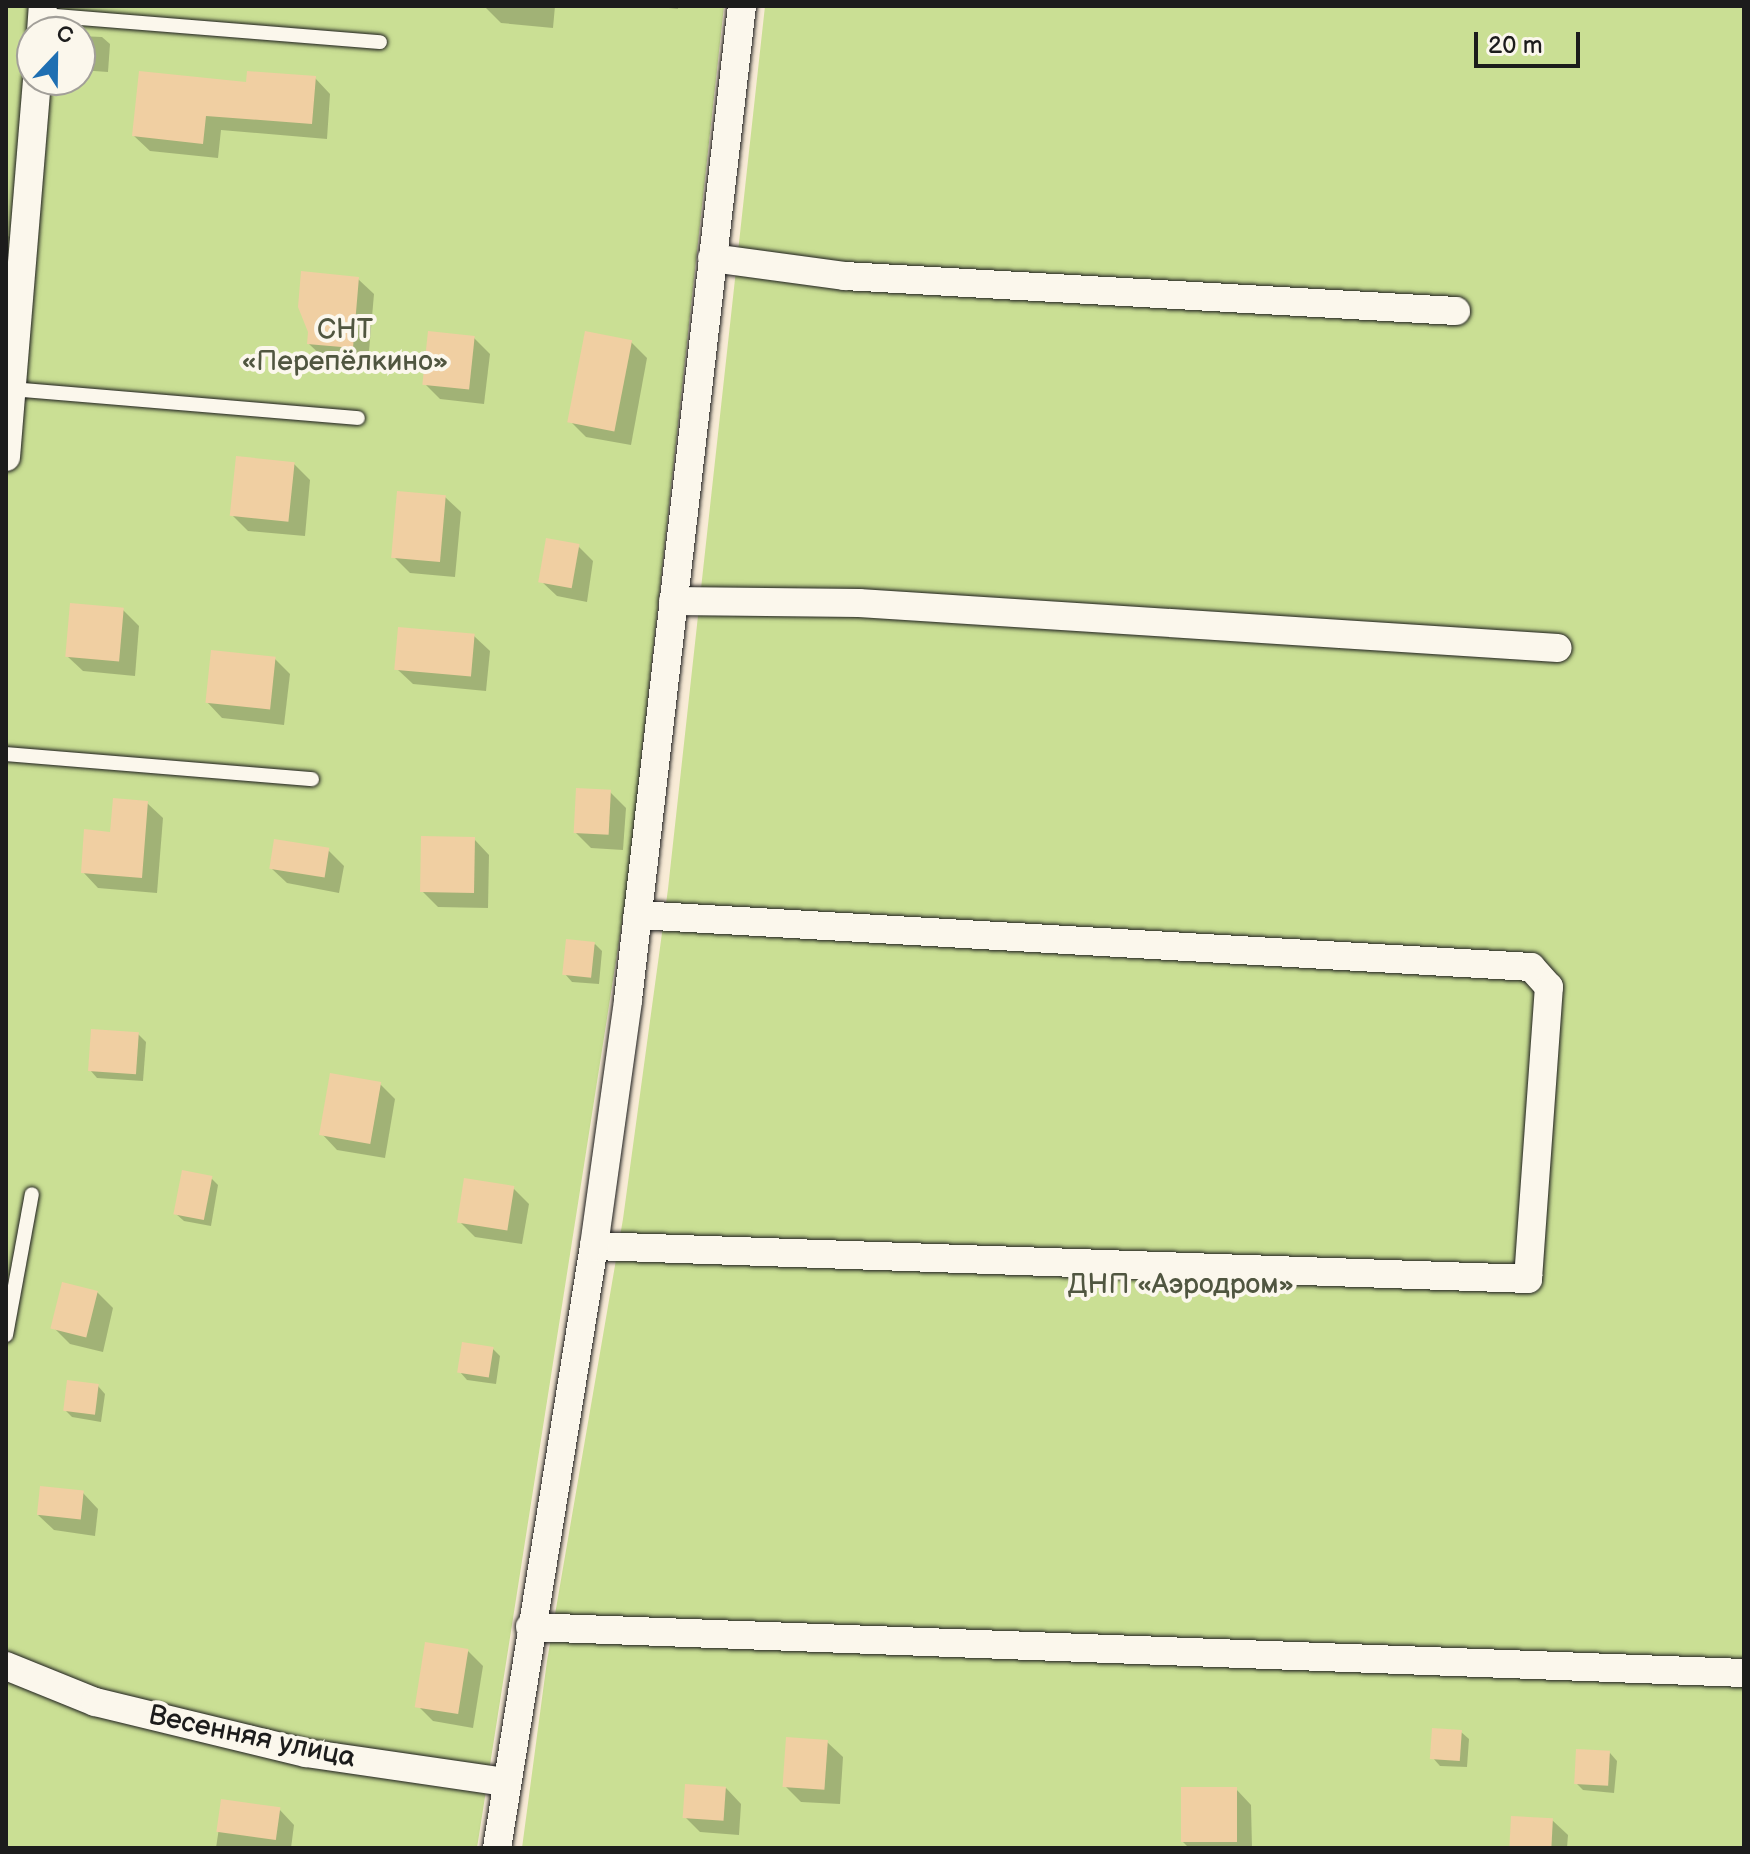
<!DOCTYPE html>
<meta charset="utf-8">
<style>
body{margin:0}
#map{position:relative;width:1750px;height:1854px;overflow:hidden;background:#f8ebd6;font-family:"Balsamiq Sans",sans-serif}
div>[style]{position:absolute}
.green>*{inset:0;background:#cadf94}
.shadow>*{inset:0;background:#0003}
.building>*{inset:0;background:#f0cfa2;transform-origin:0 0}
.roads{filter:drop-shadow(0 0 2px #1c1c1c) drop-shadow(0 0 2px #1c1c1c)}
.service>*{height:14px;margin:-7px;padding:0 7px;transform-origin:7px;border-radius:7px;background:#fbf7ec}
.minor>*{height:28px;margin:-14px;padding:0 14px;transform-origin:14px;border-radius:14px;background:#fbf7ec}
span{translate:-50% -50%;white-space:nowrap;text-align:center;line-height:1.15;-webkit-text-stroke:8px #fbf7ec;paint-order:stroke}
.park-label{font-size:28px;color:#505640}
.street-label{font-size:28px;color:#1c1c1c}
.frame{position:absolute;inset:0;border:8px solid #1c1c1c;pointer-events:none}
.north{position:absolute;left:16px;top:16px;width:80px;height:80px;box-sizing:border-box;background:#fbf7ec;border:2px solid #a29f99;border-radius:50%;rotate:22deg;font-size:22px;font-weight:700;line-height:32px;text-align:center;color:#1c1c1c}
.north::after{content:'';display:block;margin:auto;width:28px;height:36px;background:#1f6fb2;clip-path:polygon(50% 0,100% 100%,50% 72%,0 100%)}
.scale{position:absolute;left:1474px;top:32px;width:106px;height:36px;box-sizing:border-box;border:4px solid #1c1c1c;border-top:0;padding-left:10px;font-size:24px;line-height:28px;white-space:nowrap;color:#1c1c1c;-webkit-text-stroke:6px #fbf7ec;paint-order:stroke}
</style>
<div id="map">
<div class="green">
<i style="clip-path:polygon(evenodd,6px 6px,724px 6px,626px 897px,477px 1848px,6px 1848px,6px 6px,32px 32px,80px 32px,80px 80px,32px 80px,32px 32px)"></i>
<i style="clip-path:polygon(765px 6px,1744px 6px,1744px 1848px,522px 1848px,547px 1661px,623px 1219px,668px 889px)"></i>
</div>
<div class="shadow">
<i style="clip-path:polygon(555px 6px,553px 28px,501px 23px,485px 7px)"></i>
<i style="clip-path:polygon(650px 6px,678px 6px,678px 9px)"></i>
<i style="clip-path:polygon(80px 36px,102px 37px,110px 44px,108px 72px,80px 70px)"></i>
<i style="clip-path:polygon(315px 78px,330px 94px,327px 139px,221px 130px,218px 158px,150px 151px,134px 136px,248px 84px)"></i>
<i style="clip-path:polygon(6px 234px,15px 242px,6px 289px)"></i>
<i style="clip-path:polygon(358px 279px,374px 294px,368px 363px,325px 359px,309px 344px)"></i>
<i style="clip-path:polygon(474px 338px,490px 354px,484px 404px,440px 399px,425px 384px)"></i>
<i style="clip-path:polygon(631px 342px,647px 358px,631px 445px,586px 437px,570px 421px)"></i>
<i style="clip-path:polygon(294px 464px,310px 480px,305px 536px,248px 531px,232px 515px)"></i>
<i style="clip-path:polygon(445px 497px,461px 512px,455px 577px,410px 573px,394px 557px)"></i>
<i style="clip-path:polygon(578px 546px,593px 561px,587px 602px,557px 596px,541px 581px)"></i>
<i style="clip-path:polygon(123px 610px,139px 626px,135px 676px,83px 671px,67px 656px)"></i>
<i style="clip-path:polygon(474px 636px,490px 651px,486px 691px,413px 684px,397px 669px)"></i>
<i style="clip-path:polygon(275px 659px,290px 674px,284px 725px,222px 718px,207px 702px)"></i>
<i style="clip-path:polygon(610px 792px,626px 808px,623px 850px,591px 848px,576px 833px)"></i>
<i style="clip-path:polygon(147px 803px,163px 818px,157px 893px,98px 888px,83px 872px,112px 834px)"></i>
<i style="clip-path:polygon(474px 839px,489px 855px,488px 908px,438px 907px,422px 891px)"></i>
<i style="clip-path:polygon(328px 850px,344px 866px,339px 893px,287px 883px,271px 868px)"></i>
<i style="clip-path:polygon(595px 944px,602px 951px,599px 984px,572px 982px,565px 974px)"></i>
<i style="clip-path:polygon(138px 1034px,146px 1042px,143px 1081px,97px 1078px,90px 1070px)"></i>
<i style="clip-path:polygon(380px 1084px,395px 1099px,385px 1158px,337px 1150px,322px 1134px)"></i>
<i style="clip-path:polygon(211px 1178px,218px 1185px,211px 1226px,184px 1221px,176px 1214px)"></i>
<i style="clip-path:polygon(513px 1188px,529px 1204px,522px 1244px,475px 1237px,459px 1221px)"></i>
<i style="clip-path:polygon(97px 1292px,113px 1308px,103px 1352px,70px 1344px,54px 1328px)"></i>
<i style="clip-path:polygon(493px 1349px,500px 1356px,496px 1384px,467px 1380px,460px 1372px)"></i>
<i style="clip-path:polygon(98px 1386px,105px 1394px,101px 1422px,72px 1417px,65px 1410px)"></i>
<i style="clip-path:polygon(83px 1493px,98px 1509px,95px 1536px,54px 1530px,38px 1515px)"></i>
<i style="clip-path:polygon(467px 1650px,483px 1666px,473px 1728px,433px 1721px,418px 1706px)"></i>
<i style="clip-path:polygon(1461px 1732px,1469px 1739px,1467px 1767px,1440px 1766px,1433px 1758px)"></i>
<i style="clip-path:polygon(827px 1742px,843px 1757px,840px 1804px,801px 1802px,785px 1786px)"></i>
<i style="clip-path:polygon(1610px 1753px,1617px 1761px,1614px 1793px,1583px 1790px,1576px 1783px)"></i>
<i style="clip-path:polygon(726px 1788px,741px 1804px,739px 1835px,700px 1832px,685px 1817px)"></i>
<i style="clip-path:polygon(1236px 1789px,1251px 1805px,1252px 1848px,1189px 1848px,1183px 1842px)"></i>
<i style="clip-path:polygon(223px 1801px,279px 1809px,294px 1825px,291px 1848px,216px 1848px)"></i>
<i style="clip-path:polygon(1552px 1820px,1568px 1835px,1567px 1848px,1512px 1848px)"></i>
</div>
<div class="building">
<i style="clip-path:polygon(139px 71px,246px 82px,247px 71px,316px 76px,312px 124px,206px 116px,203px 144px,132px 136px)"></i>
<i style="clip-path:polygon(301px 271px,359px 277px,353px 348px,307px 344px,308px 332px,298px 307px)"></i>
<i style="left:428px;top:331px;width:47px;height:54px;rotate:6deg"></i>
<i style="left:585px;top:331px;width:48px;height:93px;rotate:11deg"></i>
<i style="left:236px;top:456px;width:59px;height:60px;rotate:6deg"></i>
<i style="left:397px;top:491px;width:49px;height:67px;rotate:5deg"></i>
<i style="left:546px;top:538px;width:34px;height:45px;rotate:10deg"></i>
<i style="left:70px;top:603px;width:54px;height:54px;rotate:5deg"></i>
<i style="left:398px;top:627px;width:77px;height:43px;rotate:5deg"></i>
<i style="left:211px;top:650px;width:65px;height:53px;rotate:6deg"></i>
<i style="left:576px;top:788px;width:35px;height:45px;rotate:3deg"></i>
<i style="clip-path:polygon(113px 798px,148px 801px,142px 878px,81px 873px,84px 829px,110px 832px)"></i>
<i style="left:421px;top:836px;width:54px;height:56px;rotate:1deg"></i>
<i style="left:274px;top:839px;width:56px;height:30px;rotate:9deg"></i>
<i style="left:566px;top:939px;width:29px;height:36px;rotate:6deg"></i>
<i style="left:91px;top:1029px;width:48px;height:42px;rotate:4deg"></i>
<i style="left:330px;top:1073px;width:52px;height:63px;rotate:10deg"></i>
<i style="left:182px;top:1170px;width:31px;height:45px;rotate:11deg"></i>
<i style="left:464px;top:1178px;width:51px;height:45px;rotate:9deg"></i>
<i style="left:62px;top:1282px;width:37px;height:48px;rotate:14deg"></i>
<i style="left:462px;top:1342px;width:32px;height:31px;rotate:9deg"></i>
<i style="left:67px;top:1380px;width:32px;height:31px;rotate:7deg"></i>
<i style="left:40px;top:1486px;width:44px;height:29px;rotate:6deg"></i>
<i style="left:425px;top:1642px;width:44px;height:66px;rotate:9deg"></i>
<i style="left:1432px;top:1728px;width:30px;height:31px;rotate:4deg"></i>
<i style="left:786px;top:1737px;width:42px;height:50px;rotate:4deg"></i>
<i style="left:1576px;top:1749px;width:34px;height:35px;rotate:3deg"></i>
<i style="left:685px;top:1784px;width:41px;height:34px;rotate:4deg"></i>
<i style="left:1237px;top:1787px;width:55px;height:56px;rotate:90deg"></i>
<i style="left:221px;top:1799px;width:60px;height:33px;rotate:8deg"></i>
<i style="left:1511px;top:1816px;width:42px;height:32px;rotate:3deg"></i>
</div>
<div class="roads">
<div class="service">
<i style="left:43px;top:15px;width:338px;rotate:4.6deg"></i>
<i style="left:12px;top:389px;width:347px;rotate:4.8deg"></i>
<i style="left:6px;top:754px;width:307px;rotate:4.7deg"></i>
<i style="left:6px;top:1335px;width:143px;rotate:-79.6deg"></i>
</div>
<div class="minor">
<i style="left:41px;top:32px;width:26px;rotate:-86deg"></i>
<i style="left:712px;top:258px;width:134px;rotate:7.7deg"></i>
<i style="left:845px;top:276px;width:612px;rotate:3.28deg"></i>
<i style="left:6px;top:457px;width:378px;rotate:-85.3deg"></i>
<i style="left:673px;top:601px;width:186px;rotate:0.6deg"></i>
<i style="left:859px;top:603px;width:700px;rotate:3.68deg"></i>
<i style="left:594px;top:1246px;width:935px;rotate:2.02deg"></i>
<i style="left:1528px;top:1279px;width:293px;rotate:-85.9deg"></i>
<i style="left:1549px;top:987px;width:27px;rotate:-132deg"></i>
<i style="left:1531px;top:967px;width:895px;rotate:-176.67deg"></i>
<i style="left:530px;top:1627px;width:1215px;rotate:2.17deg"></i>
<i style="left:6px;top:1666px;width:96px;rotate:22deg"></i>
<i style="left:95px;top:1702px;width:217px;rotate:13.6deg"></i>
<i style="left:306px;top:1753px;width:202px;rotate:8.3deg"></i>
<i style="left:497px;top:1848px;width:610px;rotate:-80.85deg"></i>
<i style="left:594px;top:1246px;width:248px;rotate:-82.1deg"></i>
<i style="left:628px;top:1000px;width:1001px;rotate:-83.46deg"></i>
</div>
</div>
<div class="park-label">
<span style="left:345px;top:346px">СНТ<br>«Перепёлкино»</span>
<span style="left:1181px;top:1285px">ДНП «Аэродром»</span>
</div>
<div class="street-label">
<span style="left:252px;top:1737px;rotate:12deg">Весенняя улица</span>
</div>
<div class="frame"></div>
<div class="north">С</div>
<div class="scale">20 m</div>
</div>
